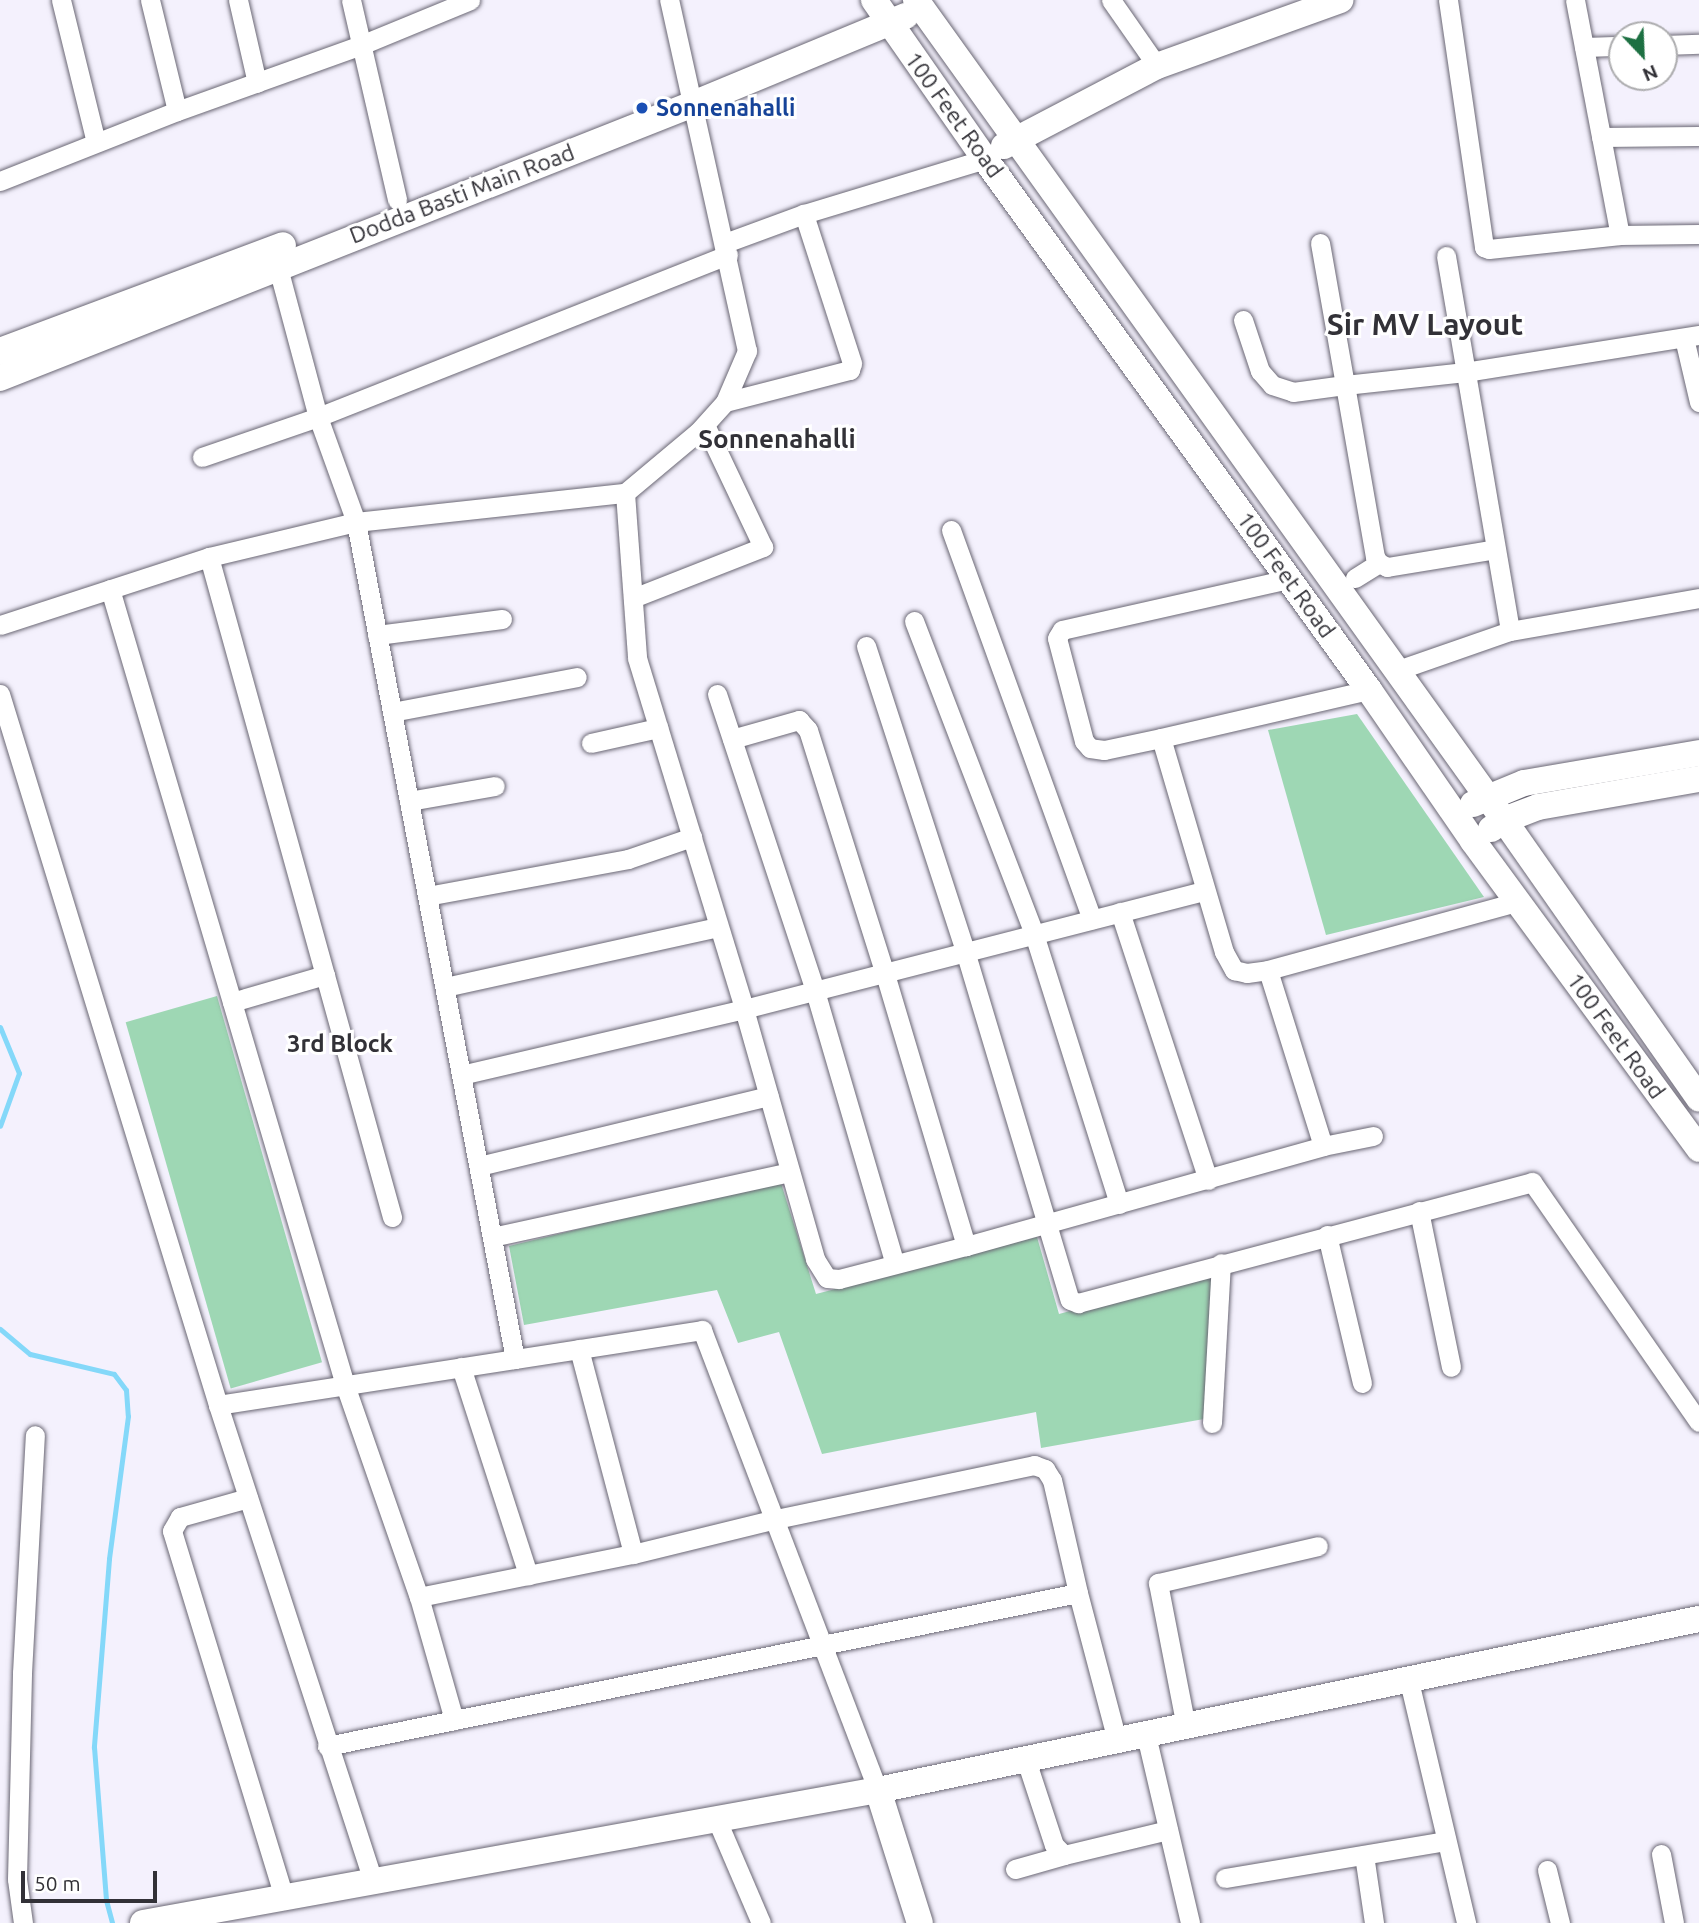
<!DOCTYPE html>
<style>
body{margin:0}
#map{position:relative;width:1699px;height:1923px;overflow:hidden;background:#f4f1fd;font-family:Ubuntu,sans-serif}
div>[style]{position:absolute}
.green>*{inset:0;background:#9ed7b4;transform-origin:0 0}
.stream>*{height:5px;margin:-2.5px;padding:0 2.5px;transform-origin:2.5px;border-radius:2.5px;background:#84d8f9}
.roads{filter:drop-shadow(0 0 2px #6a6774) drop-shadow(0 0 2px #6a6774)}
.street>*{height:19px;margin:-9.5px;padding:0 9.5px;transform-origin:9.5px;border-radius:9.5px;background:#fff}
.secondary>*{height:26px;margin:-13px;padding:0 13px;transform-origin:13px;border-radius:13px;background:#fff}
.dots>*{width:19px;height:19px;translate:-50% -50%;box-sizing:border-box;border:4px solid #fff;border-radius:50%}
span{translate:-50% -50%;white-space:nowrap;text-align:center;line-height:1.15;-webkit-text-stroke:6px #fff;paint-order:stroke}
.transit-label{font-size:23px;color:#164399;font-weight:700}
.left{translate:0 -50%;text-align:left}
.street-label{font-size:23px;color:#323137}
.neighbourhood-label{font-size:24px;color:#323137;font-weight:700}
.quarter-label{font-size:26px;color:#323137;font-weight:700}
.district-label{font-size:30px;color:#323137;font-weight:700}
.north{position:absolute;left:1608px;top:21px;width:70px;height:70px;box-sizing:border-box;background:#fff;border:2px solid #adadaf;border-radius:50%;rotate:157deg;font-size:19px;font-weight:700;line-height:28px;text-align:center;color:#323137}
.north::after{content:'';display:block;margin:auto;width:24px;height:32px;background:#1d7042;clip-path:polygon(50% 0,100% 100%,50% 72%,0 100%)}
.scale{position:absolute;left:21px;top:1871px;width:136px;height:32px;box-sizing:border-box;border:4px solid #323137;border-top:0;padding-left:9px;font-size:21px;line-height:24px;white-space:nowrap;color:#323137;-webkit-text-stroke:5px #fff;paint-order:stroke}
</style>
<div id="map">
<div class="green">
<i style="clip-path:polygon(1357px 714px,1484px 897px,1326px 935px,1268px 730px)"></i>
<i style="left:217px;top:996px;width:381px;height:95px;rotate:74deg"></i>
<i style="clip-path:polygon(780px 1180px,816px 1294px,1037px 1237px,1059px 1314px,1213px 1272px,1204px 1419px,1041px 1448px,1036px 1412px,822px 1454px,779px 1332px,738px 1343px,717px 1290px,524px 1325px,509px 1246px)"></i>
</div>
<div class="stream">
<i style="left:0;top:1027px;width:50px;rotate:67.6deg"></i>
<i style="left:19px;top:1073px;width:56px;rotate:109.7deg"></i>
<i style="left:0;top:1329px;width:39px;rotate:40deg"></i>
<i style="left:30px;top:1354px;width:86px;rotate:13.4deg"></i>
<i style="left:114px;top:1374px;width:20px;rotate:53deg"></i>
<i style="left:126px;top:1390px;width:26px;rotate:86deg"></i>
<i style="left:128px;top:1416px;width:144px;rotate:97.6deg"></i>
<i style="left:109px;top:1559px;width:189px;rotate:94.6deg"></i>
<i style="left:94px;top:1747px;width:153px;rotate:85.5deg"></i>
<i style="left:106px;top:1900px;width:24px;rotate:75deg"></i>
</div>
<div class="roads">
<div class="street">
<i style="left:61px;top:0;width:146px;rotate:76.2deg"></i>
<i style="left:150px;top:0;width:114px;rotate:76.3deg"></i>
<i style="left:238px;top:0;width:85px;rotate:77.1deg"></i>
<i style="left:351px;top:0;width:205px;rotate:77deg"></i>
<i style="left:1111px;top:0;width:80px;rotate:55.1deg"></i>
<i style="left:1448px;top:0;width:250px;rotate:81.7deg"></i>
<i style="left:1484px;top:247px;width:5px;rotate:22deg"></i>
<i style="left:1489px;top:249px;width:132px;rotate:-6.1deg"></i>
<i style="left:1620px;top:235px;width:79px;rotate:-0.7deg"></i>
<i style="left:1575px;top:0;width:239px;rotate:79.2deg"></i>
<i style="left:1664px;top:45px;width:35px;rotate:-2deg"></i>
<i style="left:1584px;top:47px;width:38px;rotate:-2deg"></i>
<i style="left:1601px;top:137px;width:98px;rotate:-0.6deg"></i>
<i style="left:0;top:181px;width:190px;rotate:-21.6deg"></i>
<i style="left:177px;top:111px;width:195px;rotate:-19.7deg"></i>
<i style="left:361px;top:45px;width:118px;rotate:-22.4deg"></i>
<i style="left:725px;top:243px;width:84px;rotate:-20.2deg"></i>
<i style="left:804px;top:214px;width:189px;rotate:-16.9deg"></i>
<i style="left:1320px;top:243px;width:144px;rotate:80deg"></i>
<i style="left:1345px;top:385px;width:121px;rotate:-6.2deg"></i>
<i style="left:1465px;top:372px;width:237px;rotate:-9deg"></i>
<i style="left:1446px;top:256px;width:380px;rotate:80.3deg"></i>
<i style="left:1243px;top:320px;width:54px;rotate:71.6deg"></i>
<i style="left:1260px;top:371px;width:18px;rotate:49deg"></i>
<i style="left:1272px;top:385px;width:22px;rotate:18deg"></i>
<i style="left:1293px;top:392px;width:52px;rotate:-7.7deg"></i>
<i style="left:1345px;top:385px;width:175px;rotate:80.1deg"></i>
<i style="left:1375px;top:557px;width:7px;rotate:56deg"></i>
<i style="left:1379px;top:563px;width:9px;rotate:27deg"></i>
<i style="left:1387px;top:567px;width:110px;rotate:-9.4deg"></i>
<i style="left:1684px;top:338px;width:66px;rotate:76.8deg"></i>
<i style="left:725px;top:402px;width:129px;rotate:-14.4deg"></i>
<i style="left:850px;top:370px;width:7px;rotate:-74deg"></i>
<i style="left:852px;top:363px;width:157px;rotate:-107.9deg"></i>
<i style="left:202px;top:457px;width:123px;rotate:-19deg"></i>
<i style="left:318px;top:417px;width:441px;rotate:-21.6deg"></i>
<i style="left:625px;top:493px;width:165px;rotate:85.8deg"></i>
<i style="left:637px;top:658px;width:367px;rotate:73deg"></i>
<i style="left:744px;top:1009px;width:260px;rotate:74.1deg"></i>
<i style="left:815px;top:1259px;width:22px;rotate:58deg"></i>
<i style="left:827px;top:1278px;width:12px;rotate:5deg"></i>
<i style="left:839px;top:1279px;width:131px;rotate:-14.6deg"></i>
<i style="left:966px;top:1246px;width:371px;rotate:-15.6deg"></i>
<i style="left:1323px;top:1146px;width:184px;rotate:-107.4deg"></i>
<i style="left:951px;top:530px;width:414px;rotate:70.1deg"></i>
<i style="left:209px;top:557px;width:685px;rotate:74.5deg"></i>
<i style="left:1355px;top:578px;width:28px;rotate:-32deg"></i>
<i style="left:110px;top:589px;width:830px;rotate:73.55deg"></i>
<i style="left:345px;top:1385px;width:225px;rotate:70.8deg"></i>
<i style="left:419px;top:1597px;width:128px;rotate:74.1deg"></i>
<i style="left:633px;top:598px;width:140px;rotate:-21.4deg"></i>
<i style="left:763px;top:547px;width:135px;rotate:-115.4deg"></i>
<i style="left:914px;top:621px;width:335px;rotate:69deg"></i>
<i style="left:1034px;top:934px;width:283px;rotate:72.5deg"></i>
<i style="left:0;top:625px;width:220px;rotate:-18deg"></i>
<i style="left:209px;top:557px;width:151px;rotate:-13.4deg"></i>
<i style="left:356px;top:522px;width:112px;rotate:-109.9deg"></i>
<i style="left:318px;top:417px;width:166px;rotate:-105deg"></i>
<i style="left:377px;top:635px;width:126px;rotate:-7.3deg"></i>
<i style="left:866px;top:646px;width:321px;rotate:72deg"></i>
<i style="left:965px;top:951px;width:364px;rotate:73.3deg"></i>
<i style="left:1070px;top:1300px;width:9px;rotate:21deg"></i>
<i style="left:1078px;top:1303px;width:470px;rotate:-14.9deg"></i>
<i style="left:1532px;top:1182px;width:292px;rotate:55.2deg"></i>
<i style="left:1395px;top:671px;width:122px;rotate:-19.2deg"></i>
<i style="left:1510px;top:631px;width:192px;rotate:-9.9deg"></i>
<i style="left:1369px;top:690px;width:213px;rotate:167deg"></i>
<i style="left:1161px;top:738px;width:223px;rotate:73.6deg"></i>
<i style="left:1224px;top:952px;width:21px;rotate:61deg"></i>
<i style="left:1234px;top:970px;width:13px;rotate:13deg"></i>
<i style="left:1247px;top:973px;width:21px;rotate:-8deg"></i>
<i style="left:1268px;top:970px;width:258px;rotate:-15.3deg"></i>
<i style="left:0;top:694px;width:744px;rotate:72.95deg"></i>
<i style="left:218px;top:1405px;width:501px;rotate:71.96deg"></i>
<i style="left:717px;top:694px;width:313px;rotate:71.7deg"></i>
<i style="left:815px;top:991px;width:284px;rotate:73.7deg"></i>
<i style="left:392px;top:712px;width:188px;rotate:-10.7deg"></i>
<i style="left:1161px;top:738px;width:58px;rotate:168.1deg"></i>
<i style="left:1104px;top:750px;width:14px;rotate:-172deg"></i>
<i style="left:1090px;top:748px;width:9px;rotate:-131deg"></i>
<i style="left:1084px;top:741px;width:106px;rotate:-104.7deg"></i>
<i style="left:1057px;top:638px;width:9px;rotate:-58deg"></i>
<i style="left:1062px;top:630px;width:233px;rotate:-12.7deg"></i>
<i style="left:732px;top:739px;width:70px;rotate:-15.8deg"></i>
<i style="left:799px;top:720px;width:13px;rotate:48deg"></i>
<i style="left:808px;top:730px;width:256px;rotate:72.5deg"></i>
<i style="left:885px;top:974px;width:284px;rotate:73.4deg"></i>
<i style="left:591px;top:743px;width:69px;rotate:-12.6deg"></i>
<i style="left:409px;top:801px;width:87px;rotate:-9.9deg"></i>
<i style="left:427px;top:896px;width:204px;rotate:-10.4deg"></i>
<i style="left:628px;top:859px;width:68px;rotate:-19deg"></i>
<i style="left:1120px;top:912px;width:282px;rotate:71.8deg"></i>
<i style="left:445px;top:987px;width:280px;rotate:-12.4deg"></i>
<i style="left:232px;top:1002px;width:97px;rotate:-16.2deg"></i>
<i style="left:461px;top:1075px;width:291px;rotate:-13.1deg"></i>
<i style="left:744px;top:1009px;width:476px;rotate:-14.4deg"></i>
<i style="left:1323px;top:1146px;width:51px;rotate:-11.3deg"></i>
<i style="left:479px;top:1166px;width:298px;rotate:-13.6deg"></i>
<i style="left:1419px;top:1211px;width:159px;rotate:78.4deg"></i>
<i style="left:1327px;top:1235px;width:152px;rotate:76.7deg"></i>
<i style="left:492px;top:1237px;width:305px;rotate:-12.3deg"></i>
<i style="left:579px;top:1349px;width:212px;rotate:75.2deg"></i>
<i style="left:515px;top:1359px;width:852px;rotate:-100.76deg"></i>
<i style="left:356px;top:522px;width:271px;rotate:-6.2deg"></i>
<i style="left:625px;top:493px;width:95px;rotate:-39.9deg"></i>
<i style="left:698px;top:432px;width:40px;rotate:-48deg"></i>
<i style="left:725px;top:402px;width:56px;rotate:-66.7deg"></i>
<i style="left:747px;top:351px;width:360px;rotate:-102.5deg"></i>
<i style="left:461px;top:1367px;width:219px;rotate:72.1deg"></i>
<i style="left:218px;top:1405px;width:490px;rotate:-8.8deg"></i>
<i style="left:702px;top:1330px;width:493px;rotate:69.1deg"></i>
<i style="left:1212px;top:1423px;width:160px;rotate:-86.8deg"></i>
<i style="left:248px;top:1498px;width:71px;rotate:164.4deg"></i>
<i style="left:180px;top:1517px;width:16px;rotate:120deg"></i>
<i style="left:172px;top:1531px;width:383px;rotate:73deg"></i>
<i style="left:419px;top:1597px;width:218px;rotate:-11.4deg"></i>
<i style="left:633px;top:1554px;width:147px;rotate:-13.8deg"></i>
<i style="left:776px;top:1519px;width:264px;rotate:-11.8deg"></i>
<i style="left:1034px;top:1465px;width:12px;rotate:20deg"></i>
<i style="left:1045px;top:1469px;width:13px;rotate:58deg"></i>
<i style="left:1052px;top:1480px;width:116px;rotate:77deg"></i>
<i style="left:1078px;top:1593px;width:153px;rotate:75.2deg"></i>
<i style="left:1409px;top:1681px;width:249px;rotate:76.7deg"></i>
<i style="left:1186px;top:1727px;width:147px;rotate:-101deg"></i>
<i style="left:1158px;top:1583px;width:164px;rotate:-13deg"></i>
<i style="left:1146px;top:1735px;width:193px;rotate:76.8deg"></i>
<i style="left:327px;top:1746px;width:766px;rotate:-11.52deg"></i>
<i style="left:1026px;top:1760px;width:89px;rotate:71.8deg"></i>
<i style="left:1054px;top:1845px;width:14px;rotate:45deg"></i>
<i style="left:1064px;top:1855px;width:107px;rotate:-13.5deg"></i>
<i style="left:716px;top:1818px;width:114px;rotate:66.8deg"></i>
<i style="left:1661px;top:1854px;width:70px;rotate:79.3deg"></i>
<i style="left:1364px;top:1855px;width:69px;rotate:81.6deg"></i>
<i style="left:1015px;top:1869px;width:51px;rotate:-15.9deg"></i>
<i style="left:1547px;top:1870px;width:55px;rotate:76.2deg"></i>
<i style="left:1225px;top:1878px;width:224px;rotate:-9.5deg"></i>
<i style="left:23px;top:1923px;width:44px;rotate:-97.8deg"></i>
<i style="left:17px;top:1879px;width:206px;rotate:-88.6deg"></i>
<i style="left:22px;top:1673px;width:238px;rotate:-86.9deg"></i>
</div>
<div class="secondary">
<i style="left:874px;top:0;width:194px;rotate:55.1deg"></i>
<i style="left:985px;top:159px;width:655px;rotate:54.13deg"></i>
<i style="left:1369px;top:690px;width:183px;rotate:55.4deg"></i>
<i style="left:1473px;top:841px;width:382px;rotate:53.7deg"></i>
<i style="left:916px;top:0;width:1009px;rotate:54.36deg"></i>
<i style="left:1504px;top:820px;width:340px;rotate:55deg"></i>
<i style="left:1004px;top:146px;width:173px;rotate:-27.6deg"></i>
<i style="left:1157px;top:66px;width:195px;rotate:-19.8deg"></i>
<i style="left:0;top:351px;width:302px;rotate:-20.5deg"></i>
<i style="left:0;top:378px;width:745px;rotate:-21.57deg"></i>
<i style="left:693px;top:104px;width:230px;rotate:-22.5deg"></i>
<i style="left:1473px;top:804px;width:55px;rotate:-22.4deg"></i>
<i style="left:1524px;top:783px;width:178px;rotate:-9.7deg"></i>
<i style="left:1491px;top:829px;width:16px;rotate:-35deg"></i>
<i style="left:1504px;top:820px;width:36px;rotate:-21deg"></i>
<i style="left:1538px;top:807px;width:163px;rotate:-9.9deg"></i>
<i style="left:878px;top:1790px;width:839px;rotate:-11.77deg"></i>
<i style="left:143px;top:1923px;width:747px;rotate:-10.26deg"></i>
<i style="left:878px;top:1790px;width:139px;rotate:72.5deg"></i>
</div>
</div>
<div class="dots">
<i style="left:642px;top:108px;background:#1a4fb4"></i>
</div>
<div class="transit-label">
<span class="left" style="left:656px;top:108px">Sonnenahalli</span>
</div>
<div class="street-label">
<span style="left:954px;top:115px;rotate:54deg">100 Feet Road</span>
<span style="left:462px;top:194px;rotate:-21deg">Dodda Basti Main Road</span>
<span style="left:1286px;top:575px;rotate:54deg">100 Feet Road</span>
<span style="left:1616px;top:1036px;rotate:54deg">100 Feet Road</span>
</div>
<div class="neighbourhood-label">
<span style="left:340px;top:1044px">3rd Block</span>
</div>
<div class="quarter-label">
<span style="left:777px;top:439px">Sonnenahalli</span>
</div>
<div class="district-label">
<span style="left:1425px;top:324px">Sir MV Layout</span>
</div>
<div class="north">N</div>
<div class="scale">50 m</div>
</div>
